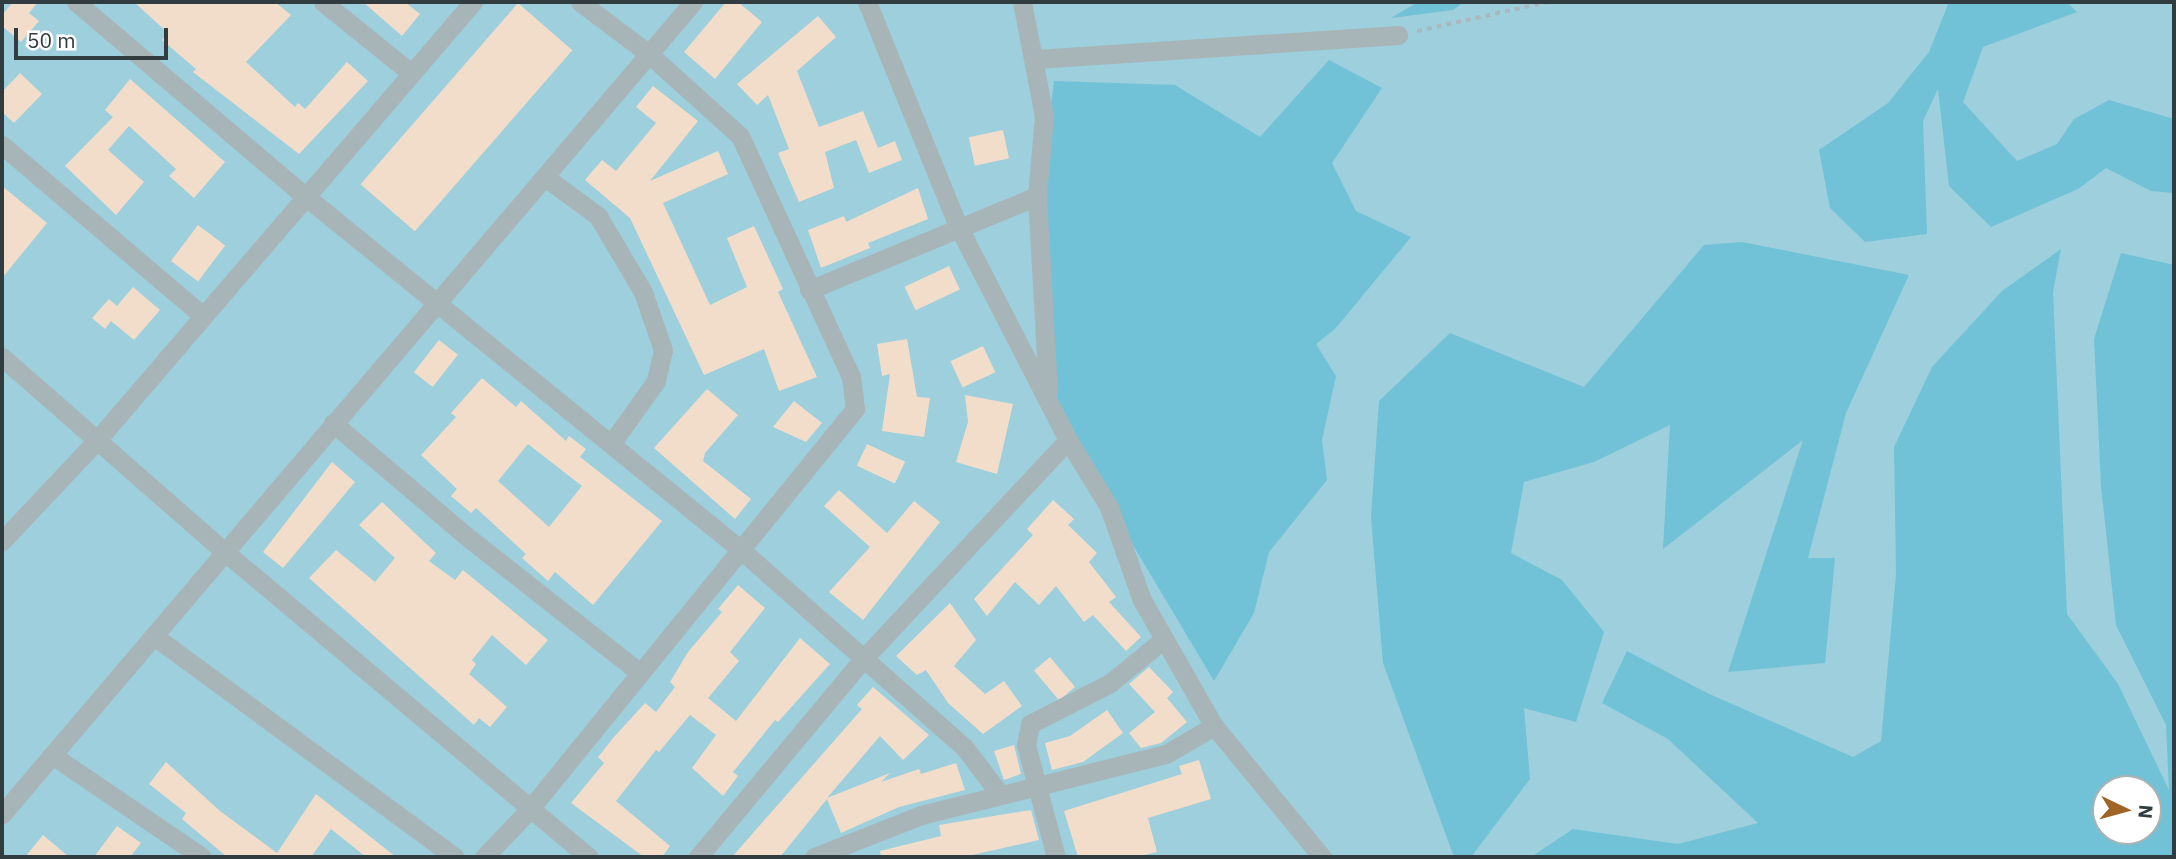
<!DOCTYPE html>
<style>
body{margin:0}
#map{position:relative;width:2176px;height:859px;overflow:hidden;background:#e8faff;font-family:"IBM Plex Sans",sans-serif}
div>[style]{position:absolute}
.green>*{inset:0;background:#9dcfdc}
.forest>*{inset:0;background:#71c2d6}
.building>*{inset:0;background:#f2ddcb;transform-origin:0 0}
.path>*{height:3.5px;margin-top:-1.75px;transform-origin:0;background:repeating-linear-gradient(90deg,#a8b8bc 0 5px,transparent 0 10px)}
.minor>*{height:19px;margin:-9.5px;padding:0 9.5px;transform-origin:9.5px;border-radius:9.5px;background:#a8b5b8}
.tertiary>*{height:19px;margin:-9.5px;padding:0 9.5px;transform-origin:9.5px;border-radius:9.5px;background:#a8b5b8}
span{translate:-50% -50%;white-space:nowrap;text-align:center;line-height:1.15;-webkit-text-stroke:5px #fff;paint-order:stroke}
.frame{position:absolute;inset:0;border:4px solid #303c3f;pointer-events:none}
.north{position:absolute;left:2092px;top:775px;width:70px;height:70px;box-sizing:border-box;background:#fff;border:2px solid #acb1b2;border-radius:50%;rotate:95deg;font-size:19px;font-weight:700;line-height:28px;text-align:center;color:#303c3f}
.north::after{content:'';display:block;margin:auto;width:24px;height:32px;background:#a06526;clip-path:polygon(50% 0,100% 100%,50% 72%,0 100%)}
.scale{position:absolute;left:14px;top:28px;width:154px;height:32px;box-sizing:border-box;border:4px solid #303c3f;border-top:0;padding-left:9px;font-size:21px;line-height:24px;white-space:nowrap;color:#303c3f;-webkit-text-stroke:5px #fff;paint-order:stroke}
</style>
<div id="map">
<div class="green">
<i style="clip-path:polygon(evenodd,2px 2px,2174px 2px,2174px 857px,2px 857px,2px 2px,2106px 789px,2148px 789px,2148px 831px,2106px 831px,2106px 789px)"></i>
</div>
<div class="forest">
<i style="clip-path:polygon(1418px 2px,1464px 2px,1453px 10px,1391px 18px)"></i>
<i style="clip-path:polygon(1949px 2px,2067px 2px,2077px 12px,1983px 47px,1963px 102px,2017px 161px,2057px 144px,2074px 119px,2109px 100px,2174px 119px,2174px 193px,2151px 191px,2106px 168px,2078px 189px,1991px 227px,1949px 186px,1938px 89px,1923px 121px,1927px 234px,1865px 242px,1830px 208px,1819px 150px,1888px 103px,1929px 52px)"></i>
<i style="clip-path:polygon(1329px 60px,1382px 88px,1332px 163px,1356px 211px,1411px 237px,1336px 328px,1316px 344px,1336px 376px,1322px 440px,1327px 480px,1269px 552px,1254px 613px,1214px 681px,1058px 419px,1041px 185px,1054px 81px,1175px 85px,1260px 137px)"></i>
<i style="clip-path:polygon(1742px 242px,1909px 275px,1846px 413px,1808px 558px,1835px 558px,1825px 663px,1728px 672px,1803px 440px,1663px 549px,1670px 425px,1594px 462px,1524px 482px,1511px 553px,1562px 580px,1604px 632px,1576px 722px,1524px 708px,1530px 779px,1471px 857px,1454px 857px,1383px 663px,1371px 517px,1379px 401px,1450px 333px,1584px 387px,1704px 245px)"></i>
<i style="clip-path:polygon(evenodd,2061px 249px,2053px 292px,2067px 614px,2118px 684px,2169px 790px,2166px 725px,2116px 625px,2101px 486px,2094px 339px,2121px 253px,2174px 265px,2174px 857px,1531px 857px,1573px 829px,1678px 844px,1758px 823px,1668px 739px,1602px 703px,1627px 651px,1707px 693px,1853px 757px,1881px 741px,1896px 574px,1894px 447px,1932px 367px,2002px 291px,2061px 249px,2148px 789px,2148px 831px,2106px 831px,2106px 789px,2148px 789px)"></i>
</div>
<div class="building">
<i style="clip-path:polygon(13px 2px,38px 2px,29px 13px,39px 21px,21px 42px,2px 26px,2px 15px)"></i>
<i style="clip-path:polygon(134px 2px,275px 2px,291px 15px,246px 62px,295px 107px,298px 103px,305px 109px,347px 62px,368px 81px,299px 154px,193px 72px,196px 69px,162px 40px,168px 33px)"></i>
<i style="clip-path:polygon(363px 2px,405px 2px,420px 14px,402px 36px)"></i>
<i style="clip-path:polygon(726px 2px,738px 2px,762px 22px,715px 79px,684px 52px)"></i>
<i style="left:518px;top:3px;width:72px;height:240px;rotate:41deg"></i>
<i style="clip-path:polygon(818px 16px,836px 37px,797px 71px,819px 127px,863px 111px,878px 148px,895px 141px,902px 160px,869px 173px,856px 140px,825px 152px,834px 188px,799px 202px,778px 153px,789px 149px,768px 95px,757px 105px,737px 84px)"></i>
<i style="clip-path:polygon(20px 73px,42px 94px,14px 123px,2px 112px,2px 92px)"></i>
<i style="clip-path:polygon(130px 79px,225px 162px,194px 198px,169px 176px,176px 169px,129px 126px,108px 150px,144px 182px,116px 215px,65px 166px,113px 117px,105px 110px)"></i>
<i style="clip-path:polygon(653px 86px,698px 121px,650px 181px,718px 151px,728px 174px,663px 203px,710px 305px,747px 287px,727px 238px,754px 226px,783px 289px,778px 292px,817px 377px,779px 391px,764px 349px,704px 375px,630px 218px,585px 180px,602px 160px,616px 171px,656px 123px,636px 107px)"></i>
<i style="left:1003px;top:130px;width:29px;height:35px;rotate:78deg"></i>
<i style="clip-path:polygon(2px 186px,47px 223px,2px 278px)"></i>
<i style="clip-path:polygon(918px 188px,928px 219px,868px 243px,870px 248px,821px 268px,808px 230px,844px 216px,846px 222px)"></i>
<i style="left:198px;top:225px;width:34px;height:45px;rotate:37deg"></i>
<i style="left:949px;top:266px;width:26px;height:49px;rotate:65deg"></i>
<i style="clip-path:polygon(133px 287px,160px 310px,134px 340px,111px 321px,105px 329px,92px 318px,109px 299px,117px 306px)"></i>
<i style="clip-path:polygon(907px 339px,917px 397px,930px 398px,924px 437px,882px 431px,890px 374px,882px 376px,877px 344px)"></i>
<i style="left:439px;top:340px;width:24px;height:41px;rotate:38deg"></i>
<i style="left:983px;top:346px;width:29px;height:36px;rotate:65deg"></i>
<i style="clip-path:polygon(evenodd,482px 378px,516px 407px,521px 401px,566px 441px,569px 436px,586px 449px,580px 457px,662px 521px,593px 605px,555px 572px,548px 581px,522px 558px,526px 554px,476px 508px,471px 513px,451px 496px,457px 489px,421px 455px,456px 417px,451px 413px,482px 378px,528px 444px,582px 486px,549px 527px,498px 481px,528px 444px)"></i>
<i style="clip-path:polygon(707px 389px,738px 415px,705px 453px,703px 461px,751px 499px,735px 519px,654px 448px)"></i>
<i style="clip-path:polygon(965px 395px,1013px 404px,997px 474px,956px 462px,968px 422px)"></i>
<i style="clip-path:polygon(794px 401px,822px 423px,806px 442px,773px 427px)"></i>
<i style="left:867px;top:444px;width:42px;height:24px;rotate:25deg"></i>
<i style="clip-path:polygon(332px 462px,355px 482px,283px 568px,263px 552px)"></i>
<i style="clip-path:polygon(839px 490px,887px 533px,914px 501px,940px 522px,863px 620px,829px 592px,870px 547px,824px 506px)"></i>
<i style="clip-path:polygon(1053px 500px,1074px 519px,1068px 525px,1097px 553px,1089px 562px,1116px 597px,1109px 602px,1141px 637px,1126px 651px,1093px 615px,1084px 622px,1056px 586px,1039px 605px,1015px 582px,987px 616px,974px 599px,1033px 535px,1027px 529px)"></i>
<i style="clip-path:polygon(382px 502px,436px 553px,429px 561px,455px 580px,463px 570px,548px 640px,526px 665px,492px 635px,472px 660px,476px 664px,469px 674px,507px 707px,490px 727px,479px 718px,474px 725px,309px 578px,336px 550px,375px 582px,395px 558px,359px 525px)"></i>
<i style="clip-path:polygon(738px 585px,765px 608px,730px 652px,739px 661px,708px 698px,736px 721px,800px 638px,830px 664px,778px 722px,775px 720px,733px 772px,738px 776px,723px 796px,692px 768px,716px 735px,690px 715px,659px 752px,656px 750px,616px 801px,670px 846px,662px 857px,644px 857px,571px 803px,604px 763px,598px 757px,614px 737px,645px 703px,656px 712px,675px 687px,670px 682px,688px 652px,722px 612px,718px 609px)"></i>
<i style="clip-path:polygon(950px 603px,976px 640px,954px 666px,985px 694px,1004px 681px,1022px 706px,983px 734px,948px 703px,926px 670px,917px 675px,896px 656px)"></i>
<i style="left:1050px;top:657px;width:39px;height:21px;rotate:50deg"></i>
<i style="clip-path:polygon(1149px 667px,1173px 692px,1167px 698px,1187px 722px,1161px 743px,1141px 748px,1129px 733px,1155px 712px,1129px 684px)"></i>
<i style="clip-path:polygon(873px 687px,929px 735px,903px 760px,880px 736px,827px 798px,890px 773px,881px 782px,919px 769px,921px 774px,956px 763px,965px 790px,899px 807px,841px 833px,827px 799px,780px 857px,732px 857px,862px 709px,857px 705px)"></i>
<i style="clip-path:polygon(1107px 710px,1123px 733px,1083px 762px,1052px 770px,1045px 743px,1070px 736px)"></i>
<i style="clip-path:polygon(1014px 745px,1021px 774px,1004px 780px,994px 751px)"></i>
<i style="clip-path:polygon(1199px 760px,1211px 799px,1148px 818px,1157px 852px,1136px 857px,1078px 857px,1064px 811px,1182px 774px,1179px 766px)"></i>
<i style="clip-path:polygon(166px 762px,220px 811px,277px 853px,316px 794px,396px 857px,366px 857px,331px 829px,311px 857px,227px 857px,182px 819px,186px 813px,149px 784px)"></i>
<i style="clip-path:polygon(1031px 810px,1039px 840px,963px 857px,881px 857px,880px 851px,941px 836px,939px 825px)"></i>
<i style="clip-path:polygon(117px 826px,141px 843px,130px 857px,94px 857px)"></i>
<i style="clip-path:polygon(43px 835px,69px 857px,25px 857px)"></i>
</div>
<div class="path">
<i style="left:1417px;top:31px;width:134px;rotate:-12.5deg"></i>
</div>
<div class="minor">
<i style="left:76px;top:2px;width:300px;rotate:40.3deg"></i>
<i style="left:305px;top:196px;width:560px;rotate:39.06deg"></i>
<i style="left:740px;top:549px;width:299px;rotate:41.5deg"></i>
<i style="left:964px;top:747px;width:58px;rotate:52.7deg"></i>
<i style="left:323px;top:2px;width:113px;rotate:38.9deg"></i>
<i style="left:867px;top:2px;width:242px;rotate:67.9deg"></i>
<i style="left:958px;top:226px;width:241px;rotate:62.8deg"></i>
<i style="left:1068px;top:440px;width:79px;rotate:58.5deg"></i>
<i style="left:1109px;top:507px;width:99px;rotate:70.5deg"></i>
<i style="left:1142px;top:600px;width:145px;rotate:60.3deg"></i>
<i style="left:1214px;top:726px;width:170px;rotate:50.5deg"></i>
<i style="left:1022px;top:2px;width:116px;rotate:79.1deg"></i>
<i style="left:1044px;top:116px;width:80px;rotate:95deg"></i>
<i style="left:1037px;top:196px;width:194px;rotate:86.8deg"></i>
<i style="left:1036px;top:59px;width:363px;rotate:-3.8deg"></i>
<i style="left:2px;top:145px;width:264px;rotate:40.4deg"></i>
<i style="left:545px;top:177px;width:66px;rotate:36.3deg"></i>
<i style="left:598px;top:216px;width:88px;rotate:59.4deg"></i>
<i style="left:643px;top:292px;width:61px;rotate:71deg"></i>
<i style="left:663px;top:350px;width:32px;rotate:103deg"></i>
<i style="left:656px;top:381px;width:77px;rotate:125.5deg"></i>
<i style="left:809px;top:290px;width:247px;rotate:-22.4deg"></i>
<i style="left:2px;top:357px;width:296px;rotate:41.2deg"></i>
<i style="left:225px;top:552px;width:475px;rotate:40deg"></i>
<i style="left:333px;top:423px;width:180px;rotate:40.3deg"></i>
<i style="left:470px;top:539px;width:215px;rotate:38.2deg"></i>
<i style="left:2px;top:541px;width:140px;rotate:-46.7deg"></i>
<i style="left:98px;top:439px;width:576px;rotate:-49.37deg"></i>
<i style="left:154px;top:636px;width:373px;rotate:36.3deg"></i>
<i style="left:52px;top:755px;width:181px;rotate:34.2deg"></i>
<i style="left:484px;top:857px;width:65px;rotate:-46.2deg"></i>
<i style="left:529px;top:810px;width:517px;rotate:-50.89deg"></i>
<i style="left:855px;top:409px;width:32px;rotate:-97deg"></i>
<i style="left:851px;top:377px;width:265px;rotate:-114.7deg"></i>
<i style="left:740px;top:136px;width:122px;rotate:-138deg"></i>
<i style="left:649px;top:54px;width:86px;rotate:-143deg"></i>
<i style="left:698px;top:857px;width:259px;rotate:-50.2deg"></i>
<i style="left:864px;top:658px;width:299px;rotate:-46.9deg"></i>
<i style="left:814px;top:857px;width:115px;rotate:-21.4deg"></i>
<i style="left:921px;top:815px;width:252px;rotate:-14deg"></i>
<i style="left:1166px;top:754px;width:56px;rotate:-30.3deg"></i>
<i style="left:1056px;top:857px;width:116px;rotate:-105deg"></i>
<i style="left:1026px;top:745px;width:21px;rotate:-79deg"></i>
<i style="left:1030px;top:724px;width:90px;rotate:-27.1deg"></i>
<i style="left:1110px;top:683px;width:70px;rotate:-39.2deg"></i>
</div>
<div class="tertiary">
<i style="left:2px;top:814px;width:1066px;rotate:-49.6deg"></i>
</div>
<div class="frame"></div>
<div class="north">N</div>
<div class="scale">50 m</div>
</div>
